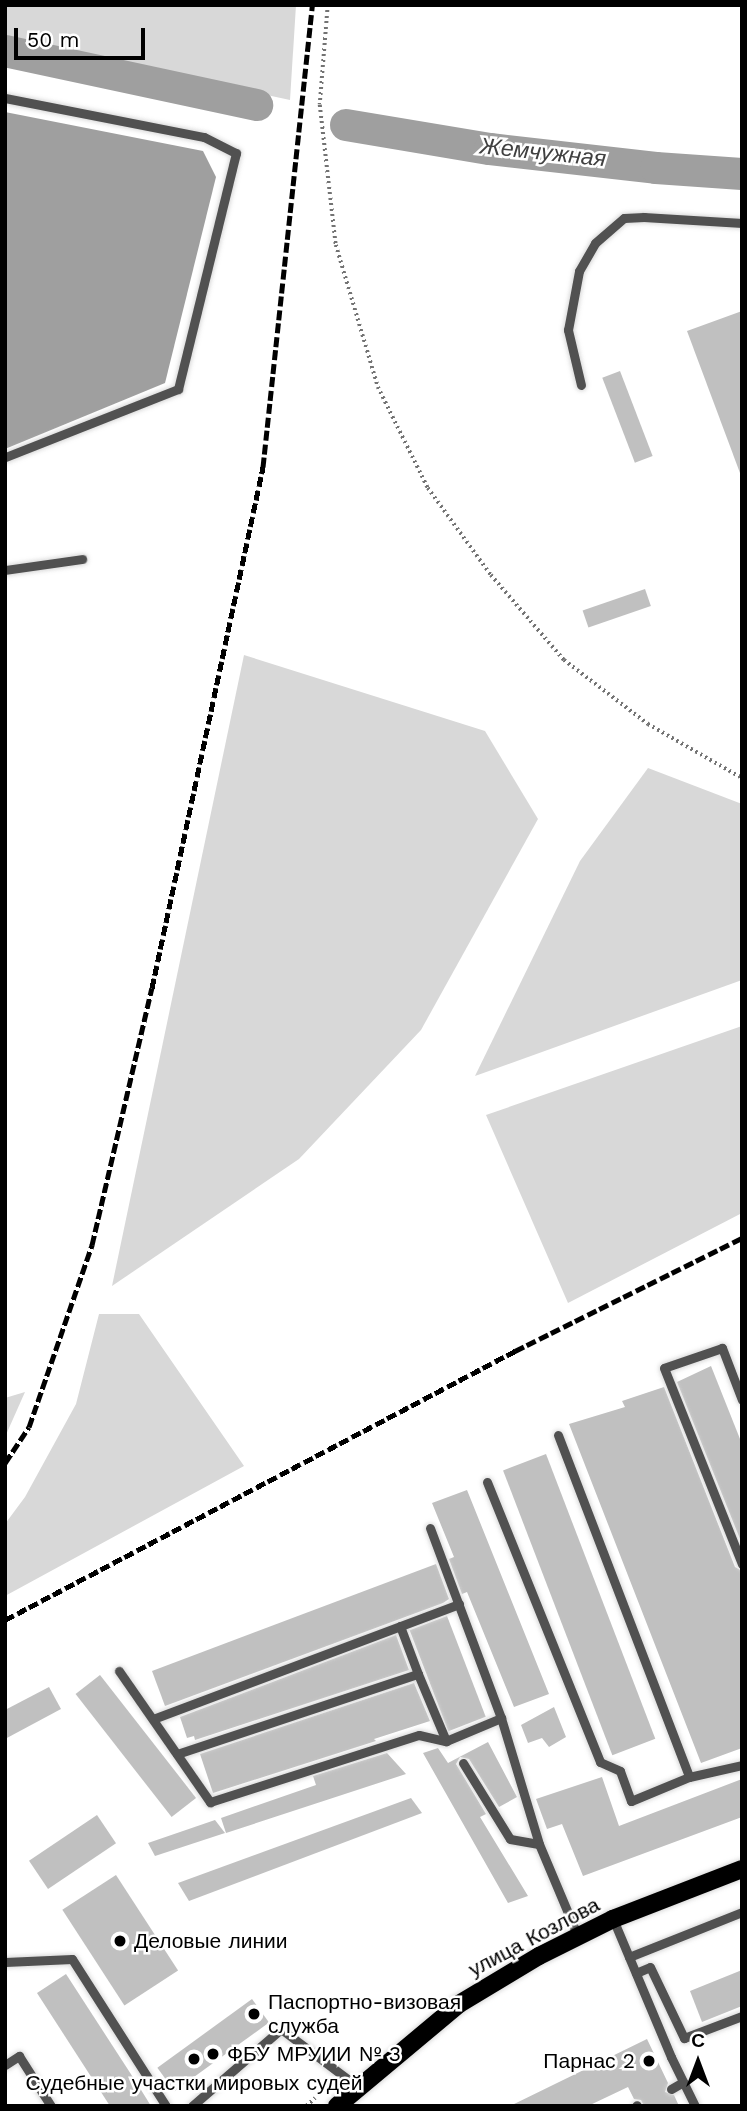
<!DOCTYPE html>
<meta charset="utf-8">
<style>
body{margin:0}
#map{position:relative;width:747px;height:2111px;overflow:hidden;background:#fff;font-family:"Work Sans",sans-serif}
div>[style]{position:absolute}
.green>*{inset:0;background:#d8d8d8}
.water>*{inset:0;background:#9f9f9f}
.river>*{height:32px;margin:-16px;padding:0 16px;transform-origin:16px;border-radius:16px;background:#9f9f9f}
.building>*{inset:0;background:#c0c0c0;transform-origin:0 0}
.path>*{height:3.5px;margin-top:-1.75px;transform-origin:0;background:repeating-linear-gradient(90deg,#737373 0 2px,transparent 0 5.5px)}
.roads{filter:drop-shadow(0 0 2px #dbdbdb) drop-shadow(0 0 2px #dbdbdb)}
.lane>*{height:9px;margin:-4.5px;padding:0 4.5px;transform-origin:4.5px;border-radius:4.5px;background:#515151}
.primary>*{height:18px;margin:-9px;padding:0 9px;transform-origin:9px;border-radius:9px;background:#000}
.rail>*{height:5px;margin-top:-2.5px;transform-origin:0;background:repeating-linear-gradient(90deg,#000 0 10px,transparent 0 13.5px)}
.dots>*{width:19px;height:19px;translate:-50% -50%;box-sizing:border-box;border:4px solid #fff;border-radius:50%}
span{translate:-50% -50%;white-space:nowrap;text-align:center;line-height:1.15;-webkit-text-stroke:5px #fff;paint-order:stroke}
.street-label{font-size:21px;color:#000}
.poi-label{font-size:21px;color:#000}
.left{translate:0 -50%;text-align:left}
.right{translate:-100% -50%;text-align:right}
.water-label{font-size:23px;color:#404040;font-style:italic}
.frame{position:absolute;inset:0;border:7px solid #000;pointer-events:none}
.north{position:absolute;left:663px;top:2027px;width:70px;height:70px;-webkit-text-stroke:5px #fff;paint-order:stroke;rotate:0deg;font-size:19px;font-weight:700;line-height:28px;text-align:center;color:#000}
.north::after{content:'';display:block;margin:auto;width:24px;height:32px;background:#000;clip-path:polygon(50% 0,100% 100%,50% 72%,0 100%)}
.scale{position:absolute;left:14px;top:28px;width:131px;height:32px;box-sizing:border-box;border:4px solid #000;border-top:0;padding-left:9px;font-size:21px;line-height:24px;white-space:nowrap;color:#000;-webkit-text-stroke:5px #fff;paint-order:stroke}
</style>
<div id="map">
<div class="green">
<i style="clip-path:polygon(5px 5px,296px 5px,290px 100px,5px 38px)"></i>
<i style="clip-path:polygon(244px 655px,485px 731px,538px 819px,421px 1030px,299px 1159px,112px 1286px)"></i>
<i style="clip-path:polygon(648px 768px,742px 804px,742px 980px,475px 1076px,580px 861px)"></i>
<i style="clip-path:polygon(742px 1026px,742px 1213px,568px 1303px,486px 1115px)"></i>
<i style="clip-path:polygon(99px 1314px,139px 1314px,244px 1466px,5px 1596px,5px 1524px,25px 1497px,76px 1404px)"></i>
<i style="clip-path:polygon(25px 1392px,5px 1437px,5px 1398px)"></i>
</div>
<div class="water">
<i style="clip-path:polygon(5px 112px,203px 151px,216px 177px,165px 383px,5px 449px)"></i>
</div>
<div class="river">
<i style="left:5px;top:51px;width:258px;rotate:12.1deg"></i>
<i style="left:346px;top:125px;width:146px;rotate:9.5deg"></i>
<i style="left:490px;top:149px;width:167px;rotate:6.5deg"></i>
<i style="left:656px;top:168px;width:86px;rotate:4deg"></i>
</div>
<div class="building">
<i style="clip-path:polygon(742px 311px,742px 473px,740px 473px,687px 331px)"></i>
<i style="left:620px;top:371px;width:91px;height:19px;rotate:69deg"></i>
<i style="left:645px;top:589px;width:18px;height:66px;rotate:71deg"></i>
<i style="clip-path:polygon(711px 1366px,742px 1444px,742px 1544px,677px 1382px)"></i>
<i style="clip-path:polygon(664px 1387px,735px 1567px,742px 1571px,742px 1748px,701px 1763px,569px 1424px,625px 1407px,622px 1401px)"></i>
<i style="left:546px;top:1454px;width:305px;height:46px;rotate:69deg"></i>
<i style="clip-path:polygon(467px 1490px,549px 1694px,514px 1707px,467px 1592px,462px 1594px,449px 1559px,454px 1557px,432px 1503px)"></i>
<i style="clip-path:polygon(436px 1564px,449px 1599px,443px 1603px,165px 1706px,152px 1671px)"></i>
<i style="left:447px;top:1616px;width:108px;height:40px;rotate:69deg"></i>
<i style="clip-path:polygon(396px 1635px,409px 1670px,195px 1740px,194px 1736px,187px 1738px,180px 1717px)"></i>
<i style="left:100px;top:1675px;width:156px;height:31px;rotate:52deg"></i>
<i style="clip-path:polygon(414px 1683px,430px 1721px,374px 1739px,376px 1741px,213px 1793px,200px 1754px)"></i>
<i style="clip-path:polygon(49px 1687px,61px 1709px,5px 1739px,5px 1710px)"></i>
<i style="clip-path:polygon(554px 1707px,566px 1737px,549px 1747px,542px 1738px,528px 1743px,521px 1725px)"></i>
<i style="clip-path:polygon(488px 1742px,517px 1797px,499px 1807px,469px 1759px,460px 1757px,456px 1764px,486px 1814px,480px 1817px,528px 1896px,508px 1903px,423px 1753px,438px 1748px,448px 1763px)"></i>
<i style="clip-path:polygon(387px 1753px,406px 1774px,226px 1833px,221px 1818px,316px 1785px,313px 1776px)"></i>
<i style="clip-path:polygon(602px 1777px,619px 1826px,742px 1779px,742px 1817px,583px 1876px,562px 1824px,547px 1829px,536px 1799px)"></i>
<i style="clip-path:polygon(411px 1798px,422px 1813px,189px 1901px,178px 1883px)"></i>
<i style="left:97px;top:1815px;width:34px;height:82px;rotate:56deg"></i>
<i style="clip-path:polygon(215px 1820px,225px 1833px,155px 1856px,148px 1843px)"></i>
<i style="left:116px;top:1875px;width:114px;height:64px;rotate:57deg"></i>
<i style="clip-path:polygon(742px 1970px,742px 2006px,702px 2022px,690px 1991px)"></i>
<i style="clip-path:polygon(66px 1974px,138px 2085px,151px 2106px,110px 2106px,37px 1993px)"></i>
<i style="left:252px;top:1999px;width:29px;height:117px;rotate:54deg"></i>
<i style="clip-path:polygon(647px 2039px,668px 2083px,665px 2092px,674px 2095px,679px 2106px,644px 2106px,641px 2100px,634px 2099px,628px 2087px,588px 2106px,510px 2106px)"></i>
</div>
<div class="path">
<i style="left:328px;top:5px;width:100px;rotate:94.6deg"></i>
<i style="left:320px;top:105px;width:141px;rotate:83.5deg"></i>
<i style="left:336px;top:245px;width:148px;rotate:73.5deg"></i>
<i style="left:378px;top:387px;width:113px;rotate:63.7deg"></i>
<i style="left:428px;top:488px;width:107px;rotate:54.1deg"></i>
<i style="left:491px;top:575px;width:112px;rotate:49.3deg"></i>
<i style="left:564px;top:660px;width:106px;rotate:37.3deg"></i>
<i style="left:648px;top:724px;width:108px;rotate:29.9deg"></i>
<i style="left:306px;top:2106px;width:12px;rotate:-42deg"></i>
</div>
<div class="roads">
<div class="lane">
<i style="left:5px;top:98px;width:203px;rotate:11.1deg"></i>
<i style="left:204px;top:137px;width:36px;rotate:27deg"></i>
<i style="left:236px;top:153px;width:243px;rotate:103.8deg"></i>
<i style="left:178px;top:389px;width:186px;rotate:158.5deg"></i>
<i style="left:581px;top:385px;width:57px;rotate:-103.3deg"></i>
<i style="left:568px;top:330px;width:60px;rotate:-79.4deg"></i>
<i style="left:579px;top:271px;width:32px;rotate:-60deg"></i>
<i style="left:595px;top:243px;width:38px;rotate:-41deg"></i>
<i style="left:624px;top:218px;width:20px;rotate:-3deg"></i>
<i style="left:644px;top:217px;width:98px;rotate:3.5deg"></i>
<i style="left:5px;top:570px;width:78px;rotate:-8.1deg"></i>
<i style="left:742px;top:1400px;width:56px;rotate:-111deg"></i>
<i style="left:722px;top:1348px;width:61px;rotate:161deg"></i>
<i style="left:664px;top:1368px;width:211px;rotate:68.3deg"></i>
<i style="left:558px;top:1435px;width:366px;rotate:69deg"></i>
<i style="left:689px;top:1777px;width:54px;rotate:-12.8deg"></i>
<i style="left:487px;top:1482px;width:302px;rotate:68deg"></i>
<i style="left:600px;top:1762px;width:22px;rotate:24deg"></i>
<i style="left:620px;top:1771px;width:32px;rotate:70deg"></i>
<i style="left:631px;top:1801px;width:63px;rotate:-22.5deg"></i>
<i style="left:430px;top:1528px;width:203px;rotate:69.5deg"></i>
<i style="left:400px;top:1626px;width:51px;rotate:69.4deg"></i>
<i style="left:119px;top:1671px;width:160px;rotate:55.2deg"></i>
<i style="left:210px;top:1802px;width:219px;rotate:-17.8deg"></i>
<i style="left:419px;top:1735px;width:28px;rotate:13deg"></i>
<i style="left:446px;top:1741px;width:60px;rotate:-22.7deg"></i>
<i style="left:501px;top:1718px;width:132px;rotate:73.2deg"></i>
<i style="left:539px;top:1844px;width:101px;rotate:67.2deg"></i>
<i style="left:153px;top:1719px;width:327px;rotate:-20.6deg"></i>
<i style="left:177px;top:1754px;width:254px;rotate:-18.4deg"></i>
<i style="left:418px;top:1674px;width:73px;rotate:67.3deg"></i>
<i style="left:463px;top:1763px;width:89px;rotate:58.3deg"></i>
<i style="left:510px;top:1839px;width:29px;rotate:10deg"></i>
<i style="left:613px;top:1919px;width:150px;rotate:67.2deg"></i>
<i style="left:671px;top:2057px;width:55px;rotate:63.9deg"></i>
<i style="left:629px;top:1957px;width:122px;rotate:-21.7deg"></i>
<i style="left:5px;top:1962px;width:67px;rotate:-2.6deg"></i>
<i style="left:72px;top:1959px;width:174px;rotate:57.4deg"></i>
<i style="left:636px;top:1973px;width:15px;rotate:-23deg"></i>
<i style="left:650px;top:1967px;width:79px;rotate:64.4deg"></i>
<i style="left:684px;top:2038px;width:62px;rotate:-20.8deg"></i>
<i style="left:5px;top:2065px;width:17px;rotate:-33deg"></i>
<i style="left:19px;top:2056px;width:59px;rotate:57.4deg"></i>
<i style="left:671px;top:2089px;width:14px;rotate:-30deg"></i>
<i style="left:192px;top:2106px;width:118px;rotate:-40.9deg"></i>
<i style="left:281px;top:2029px;width:95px;rotate:36.9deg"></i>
<i style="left:636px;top:2106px;width:1px;rotate:-45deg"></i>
</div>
<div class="primary">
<i style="left:337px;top:2106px;width:159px;rotate:-39.9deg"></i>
<i style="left:459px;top:2004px;width:93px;rotate:-31deg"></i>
<i style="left:539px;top:1956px;width:83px;rotate:-26.6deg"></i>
<i style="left:613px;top:1919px;width:138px;rotate:-21.2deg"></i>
</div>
</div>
<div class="rail">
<i style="left:5px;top:1463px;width:43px;rotate:-56.3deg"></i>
<i style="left:29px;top:1427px;width:193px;rotate:-70.9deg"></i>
<i style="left:92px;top:1245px;width:264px;rotate:-76.9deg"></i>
<i style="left:152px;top:988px;width:533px;rotate:-77.97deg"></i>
<i style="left:263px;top:467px;width:465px;rotate:-83.9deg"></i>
<i style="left:5px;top:1620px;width:577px;rotate:-27.81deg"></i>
<i style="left:515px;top:1351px;width:254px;rotate:-26.5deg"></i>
</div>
<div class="dots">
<i style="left:120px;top:1941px;background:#000"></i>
<i style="left:254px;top:2014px;background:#000"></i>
<i style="left:213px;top:2054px;background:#000"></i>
<i style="left:194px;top:2059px;background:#000"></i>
<i style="left:649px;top:2061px;background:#000"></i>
</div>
<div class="street-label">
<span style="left:534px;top:1937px;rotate:-28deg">улица Козлова</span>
</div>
<div class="poi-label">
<span class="left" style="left:134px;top:1941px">Деловые линии</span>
<span class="left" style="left:268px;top:2014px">Паспортно-визовая<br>служба</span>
<span class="left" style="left:227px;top:2054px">ФБУ МРУИИ № 3</span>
<span class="right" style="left:635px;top:2061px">Парнас 2</span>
<span style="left:194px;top:2083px">Судебные участки мировых судей</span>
</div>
<div class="water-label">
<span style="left:543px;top:153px;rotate:6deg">Жемчужная</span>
</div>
<div class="frame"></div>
<div class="north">С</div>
<div class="scale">50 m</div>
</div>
